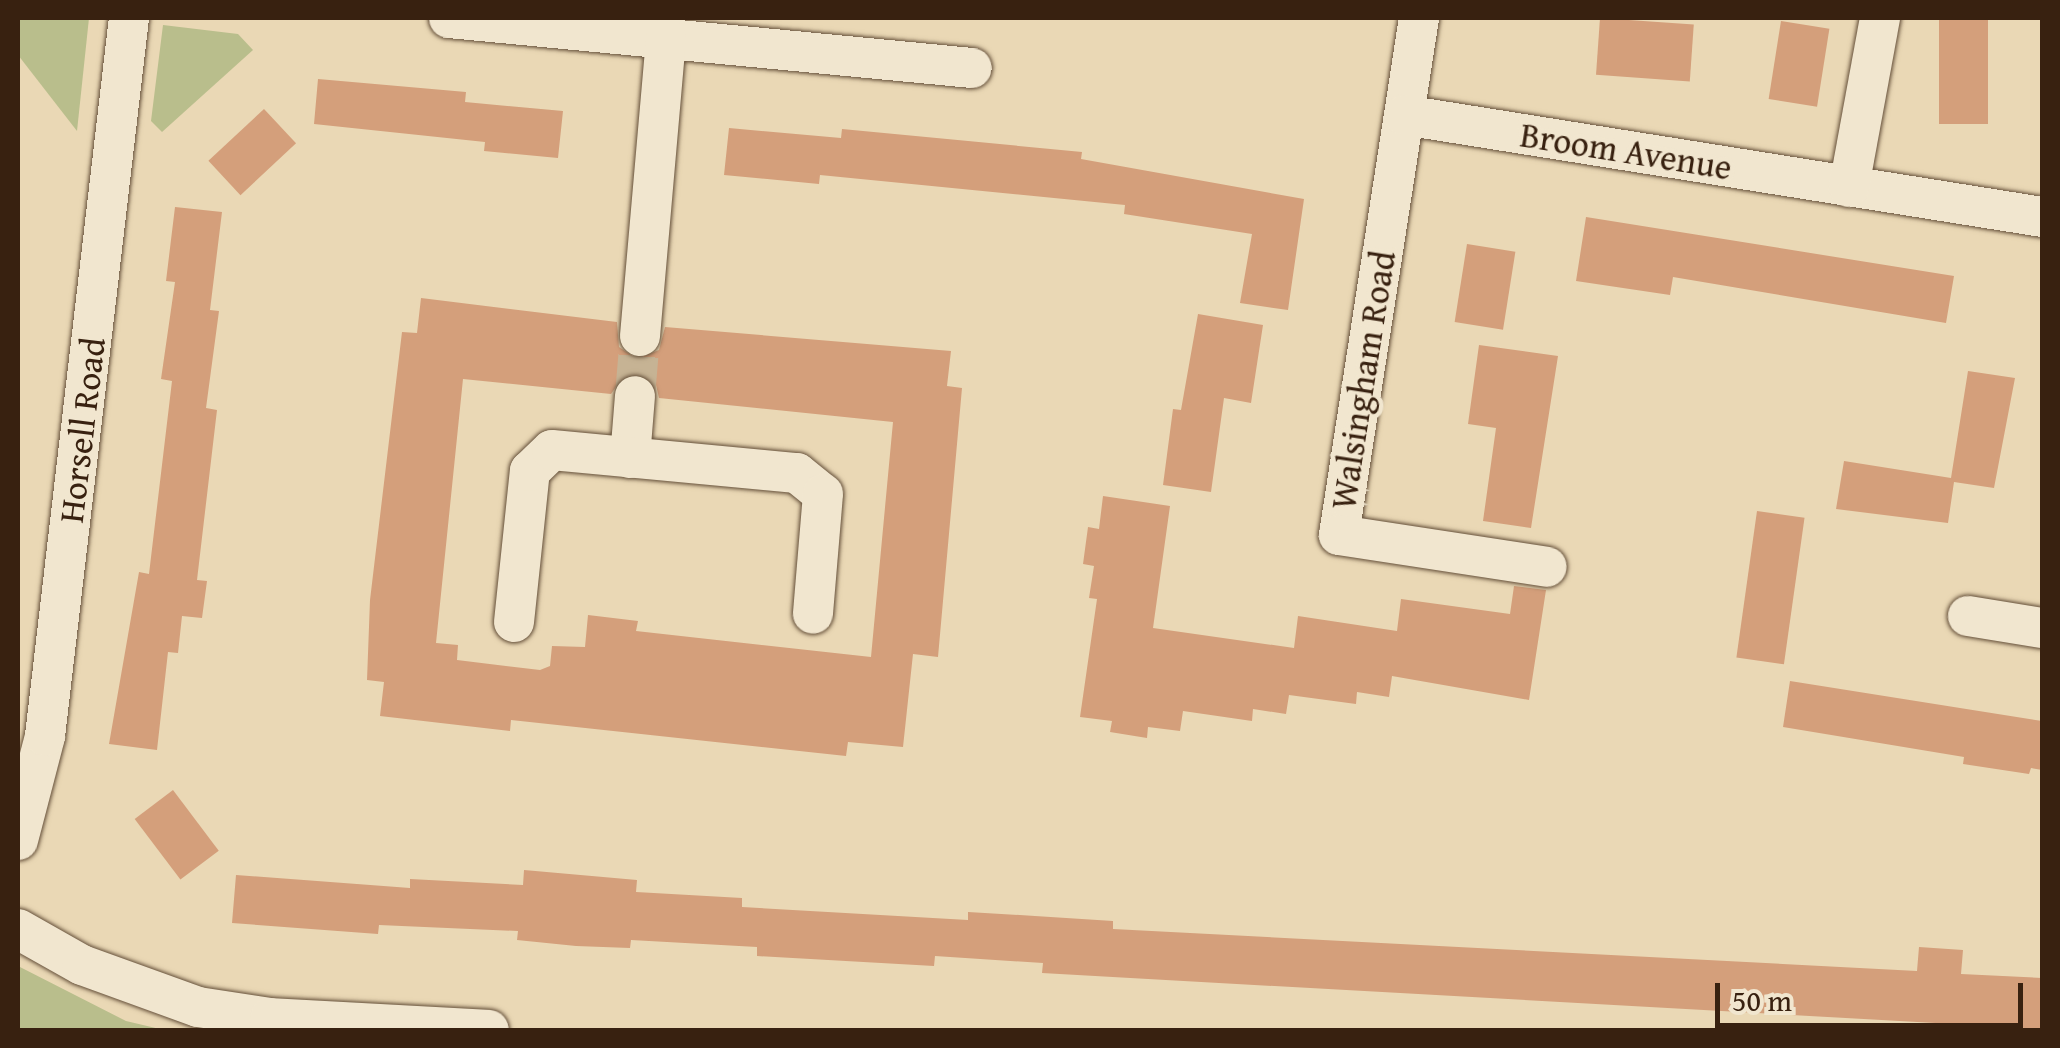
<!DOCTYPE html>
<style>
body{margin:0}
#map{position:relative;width:2060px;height:1048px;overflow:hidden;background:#ead8b5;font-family:"Gentium Book Plus",serif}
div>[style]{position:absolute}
.green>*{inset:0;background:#b9be8c}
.building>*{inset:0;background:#d49f7b;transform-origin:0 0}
.street-tunnel>*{height:40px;margin-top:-20px;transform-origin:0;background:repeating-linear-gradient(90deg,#c6b394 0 40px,transparent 0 60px)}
.roads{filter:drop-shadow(0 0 2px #644f39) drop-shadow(0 0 2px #644f39)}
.street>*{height:40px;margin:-20px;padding:0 20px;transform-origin:20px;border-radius:20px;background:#f1e6cf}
span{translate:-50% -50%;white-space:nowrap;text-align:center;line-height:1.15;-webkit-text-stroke:9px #f1e6cf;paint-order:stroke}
.street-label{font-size:35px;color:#382110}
.frame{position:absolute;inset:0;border:20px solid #382110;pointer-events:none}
.scale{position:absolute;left:1715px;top:983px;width:308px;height:45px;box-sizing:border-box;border:5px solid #382110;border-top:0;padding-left:12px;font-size:30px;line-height:35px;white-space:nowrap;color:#382110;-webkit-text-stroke:8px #f1e6cf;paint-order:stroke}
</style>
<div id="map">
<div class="green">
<i style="clip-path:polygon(18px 18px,89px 18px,77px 131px,18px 55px)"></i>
<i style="clip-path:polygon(163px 25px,238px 34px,253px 50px,162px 132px,151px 121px)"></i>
<i style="clip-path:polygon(18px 966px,126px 1021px,164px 1030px,18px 1030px)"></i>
</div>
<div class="building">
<i style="left:1600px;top:18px;width:94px;height:57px;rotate:4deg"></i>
<i style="left:1939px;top:18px;width:49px;height:106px"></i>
<i style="left:1781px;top:21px;width:49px;height:79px;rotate:9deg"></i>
<i style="clip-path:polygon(318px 79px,466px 92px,465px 102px,563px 111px,558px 158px,484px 151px,485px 142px,314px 124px)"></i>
<i style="left:264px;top:109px;width:47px;height:76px;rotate:47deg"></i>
<i style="clip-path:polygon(729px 128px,841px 138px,842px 129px,1082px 152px,1081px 159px,1304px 199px,1288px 310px,1240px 303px,1252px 234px,1124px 214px,1125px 205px,820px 175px,819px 184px,724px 175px)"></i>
<i style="clip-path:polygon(175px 207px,222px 212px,210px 310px,219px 311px,206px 408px,217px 410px,197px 580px,207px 581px,202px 618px,182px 616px,178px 653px,168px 652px,157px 750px,109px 744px,139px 572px,149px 574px,172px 381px,161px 379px,175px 282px,166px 281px)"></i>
<i style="clip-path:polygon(1586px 217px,1954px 276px,1946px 323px,1673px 277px,1670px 295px,1576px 281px)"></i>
<i style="left:1467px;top:244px;width:49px;height:79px;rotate:9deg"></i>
<i style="clip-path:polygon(evenodd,421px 298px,617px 322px,619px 347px,637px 359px,659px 350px,665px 327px,951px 351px,947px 386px,962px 388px,938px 657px,913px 654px,903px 747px,848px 742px,846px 756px,511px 720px,510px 731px,380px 716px,384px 682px,367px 680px,370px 600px,402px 332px,417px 333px,421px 298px,638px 373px,656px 385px,659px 398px,893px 422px,871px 657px,636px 631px,638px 621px,588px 615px,585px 647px,552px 646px,550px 666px,540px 670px,457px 660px,458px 645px,436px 643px,463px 379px,611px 394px,624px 375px,638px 373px)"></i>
<i style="clip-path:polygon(1198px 314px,1263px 325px,1251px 403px,1224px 398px,1211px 492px,1163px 485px,1173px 409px,1181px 410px)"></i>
<i style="clip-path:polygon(1479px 345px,1558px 356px,1531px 528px,1483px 521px,1496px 428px,1468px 424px)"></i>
<i style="clip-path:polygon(1968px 371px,2015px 378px,1994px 488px,1954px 482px,1948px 523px,1836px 509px,1844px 461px,1951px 478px)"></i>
<i style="clip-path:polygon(1103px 496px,1170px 506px,1153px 628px,1294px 648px,1298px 616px,1397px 631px,1401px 599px,1510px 614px,1514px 586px,1546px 590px,1529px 700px,1392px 676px,1389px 697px,1357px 692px,1356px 704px,1289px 695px,1286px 714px,1253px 709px,1252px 721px,1183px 711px,1180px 731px,1148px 727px,1147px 738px,1110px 732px,1112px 721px,1080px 717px,1097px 599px,1089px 598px,1094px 566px,1083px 564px,1088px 527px,1099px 529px)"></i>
<i style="left:1757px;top:511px;width:48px;height:148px;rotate:8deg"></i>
<i style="clip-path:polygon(1790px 681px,2042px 721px,2042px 770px,2031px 768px,2029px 774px,1963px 764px,1964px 757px,1783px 727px)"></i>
<i style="left:173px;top:790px;width:76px;height:48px;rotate:53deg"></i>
<i style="clip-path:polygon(524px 870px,637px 880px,636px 892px,742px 898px,742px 907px,968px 920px,968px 912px,1035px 916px,1113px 921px,1113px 929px,1917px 971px,1919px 947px,1963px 950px,1961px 974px,2042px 978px,2042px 1029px,1042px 973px,1043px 963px,935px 956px,934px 966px,757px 956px,757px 947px,631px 940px,630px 948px,576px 946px,517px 940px,518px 931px,379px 925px,378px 934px,232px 923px,236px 875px,410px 888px,410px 879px,523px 885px)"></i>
</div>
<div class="street-tunnel">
<i style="left:635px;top:396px;width:60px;rotate:-85.2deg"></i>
</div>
<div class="roads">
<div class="street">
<i style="left:449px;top:18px;width:525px;rotate:5.46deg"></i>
<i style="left:1419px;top:18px;width:523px;rotate:98.8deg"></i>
<i style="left:1339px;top:535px;width:210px;rotate:8.7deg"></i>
<i style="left:1404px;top:115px;width:646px;rotate:9.08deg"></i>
<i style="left:1849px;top:187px;width:172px;rotate:-79.6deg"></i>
<i style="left:640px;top:336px;width:299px;rotate:-85deg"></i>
<i style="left:630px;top:458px;width:62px;rotate:-85.4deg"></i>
<i style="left:1968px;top:616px;width:75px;rotate:9.2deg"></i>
<i style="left:514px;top:622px;width:152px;rotate:-84deg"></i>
<i style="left:530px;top:471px;width:30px;rotate:-44deg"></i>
<i style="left:552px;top:450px;width:246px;rotate:5.4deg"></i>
<i style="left:797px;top:473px;width:33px;rotate:39deg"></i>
<i style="left:823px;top:494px;width:120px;rotate:94.8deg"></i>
<i style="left:18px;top:840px;width:107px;rotate:-75.4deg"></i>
<i style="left:45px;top:736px;width:723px;rotate:-83.33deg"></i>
<i style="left:18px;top:929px;width:73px;rotate:29.4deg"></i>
<i style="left:82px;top:965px;width:123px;rotate:19.9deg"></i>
<i style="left:198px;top:1007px;width:73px;rotate:8.7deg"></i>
<i style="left:270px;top:1018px;width:219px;rotate:3.1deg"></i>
</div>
</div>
<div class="street-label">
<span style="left:1626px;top:151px;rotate:9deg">Broom Avenue</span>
<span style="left:1363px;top:380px;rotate:-81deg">Walsingham Road</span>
<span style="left:82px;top:430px;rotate:-83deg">Horsell Road</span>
</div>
<div class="frame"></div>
<div class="scale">50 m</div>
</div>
